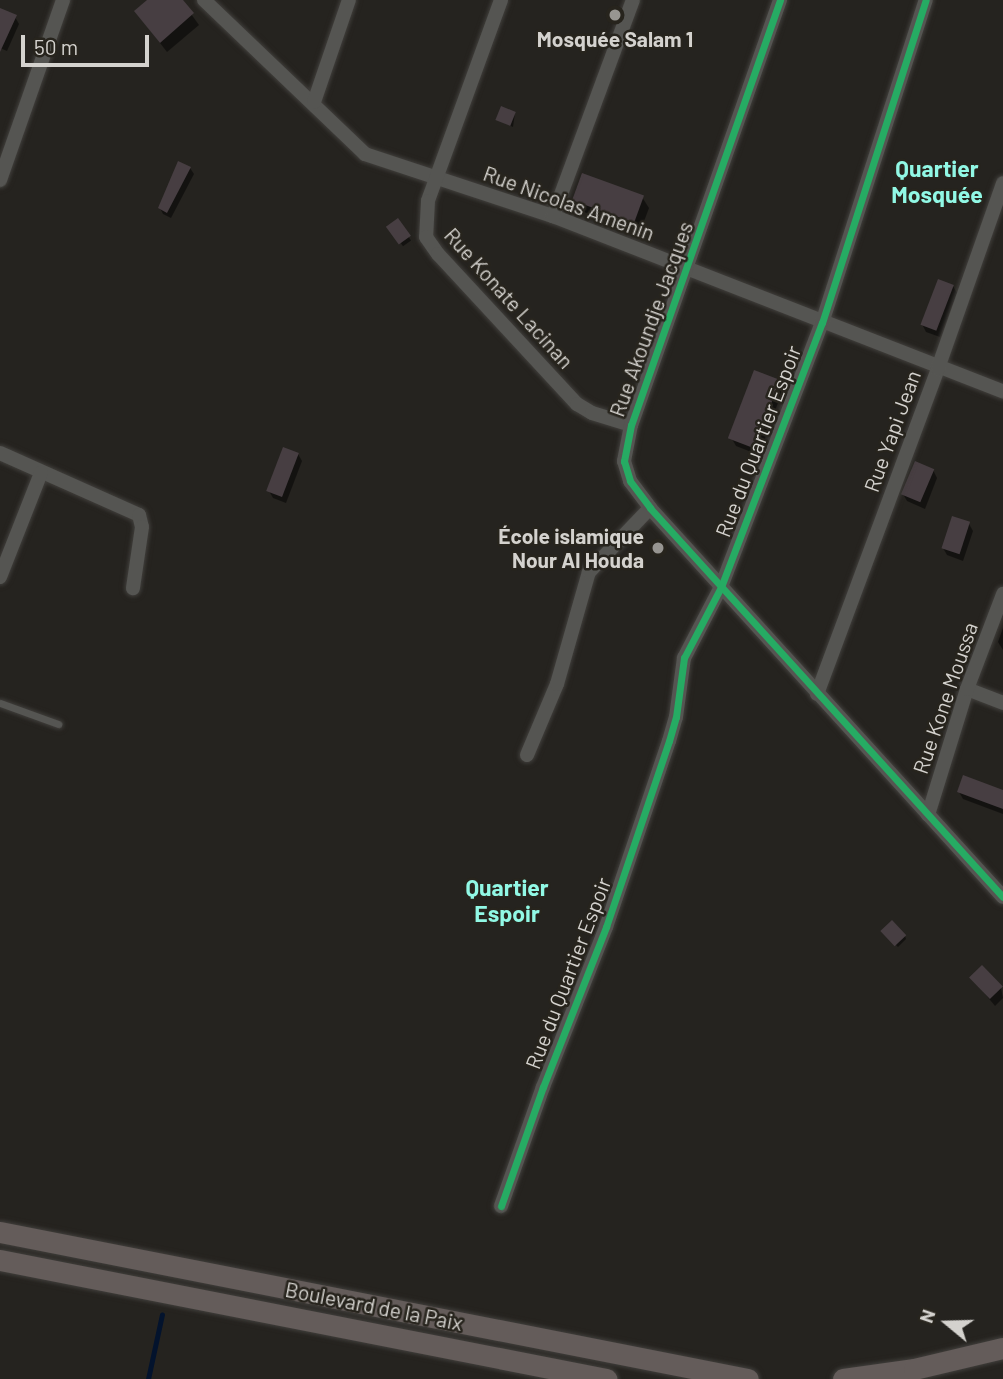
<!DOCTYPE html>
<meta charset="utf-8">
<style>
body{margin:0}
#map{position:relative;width:1003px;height:1379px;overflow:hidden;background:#25231f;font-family:Barlow,sans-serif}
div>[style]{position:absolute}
.shadow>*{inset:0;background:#0007;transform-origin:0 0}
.stream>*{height:5px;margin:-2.5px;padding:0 2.5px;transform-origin:2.5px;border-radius:2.5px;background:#03132d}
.building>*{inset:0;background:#473e42;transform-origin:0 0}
.roads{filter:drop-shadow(0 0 2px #413f3c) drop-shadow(0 0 2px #413f3c)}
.lane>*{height:7px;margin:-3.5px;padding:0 3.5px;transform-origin:3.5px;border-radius:3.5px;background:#555552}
.street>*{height:14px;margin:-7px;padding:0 7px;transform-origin:7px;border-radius:7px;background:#555552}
.primary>*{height:21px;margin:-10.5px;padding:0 10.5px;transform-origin:10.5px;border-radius:10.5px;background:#645c5a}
.cycleway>*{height:7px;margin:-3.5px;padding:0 3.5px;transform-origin:3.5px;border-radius:3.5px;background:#26ab63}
.dots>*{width:19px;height:19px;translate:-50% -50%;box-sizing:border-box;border:4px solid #27241d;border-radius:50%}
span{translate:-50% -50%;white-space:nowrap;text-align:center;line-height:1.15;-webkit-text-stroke:5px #27241d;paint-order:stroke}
.poi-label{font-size:21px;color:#d4d2ce;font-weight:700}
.right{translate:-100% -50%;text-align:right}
.street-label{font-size:21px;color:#d4d2ce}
.neighbourhood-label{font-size:23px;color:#91f8e5;font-weight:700}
.north{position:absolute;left:912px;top:1288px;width:70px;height:70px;-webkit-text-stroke:5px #27241d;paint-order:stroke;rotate:289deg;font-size:19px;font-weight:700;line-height:28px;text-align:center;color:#d4d2ce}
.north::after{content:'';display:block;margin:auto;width:24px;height:32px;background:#d4d2ce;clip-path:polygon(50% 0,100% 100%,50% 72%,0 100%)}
.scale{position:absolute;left:21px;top:35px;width:128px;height:32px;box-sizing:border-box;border:4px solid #d4d2ce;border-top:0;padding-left:9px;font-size:21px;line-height:24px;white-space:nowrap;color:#d4d2ce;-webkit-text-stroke:5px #27241d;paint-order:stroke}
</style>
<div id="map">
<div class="shadow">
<i style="clip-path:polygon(150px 0,181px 0,199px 25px,167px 52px,136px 12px)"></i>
<i style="clip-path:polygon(0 16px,15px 17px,19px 24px,7px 51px,0 48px)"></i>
<i style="clip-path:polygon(515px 113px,513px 127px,498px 120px)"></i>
<i style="clip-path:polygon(190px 168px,194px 174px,171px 218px,163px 214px,160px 208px)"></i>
<i style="clip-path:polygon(642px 197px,649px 208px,640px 232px,581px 211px,574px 200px)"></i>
<i style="left:397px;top:221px;width:24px;height:10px;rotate:54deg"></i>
<i style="clip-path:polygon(953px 286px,957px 293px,940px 337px,926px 332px,922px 324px)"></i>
<i style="clip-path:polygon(778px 381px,783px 389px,759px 455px,736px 446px,732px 439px)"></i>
<i style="clip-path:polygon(298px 454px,302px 461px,286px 503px,273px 498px,269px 491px)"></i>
<i style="clip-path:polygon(933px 470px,937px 478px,925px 509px,907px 501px,903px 494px)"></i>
<i style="clip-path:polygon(969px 524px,973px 531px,963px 561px,947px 555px,943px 548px)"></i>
<i style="clip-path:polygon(1003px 628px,1003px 650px,998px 642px)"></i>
<i style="clip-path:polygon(959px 792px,1003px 792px,1003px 814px,963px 799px)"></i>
<i style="clip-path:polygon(885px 934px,905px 936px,906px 939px,898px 947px)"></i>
<i style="clip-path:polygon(972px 978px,1001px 988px,1003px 998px,995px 1006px)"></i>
</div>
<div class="stream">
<i style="left:148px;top:1379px;width:66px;rotate:-77.8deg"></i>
</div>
<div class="building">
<i style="clip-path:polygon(147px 0,183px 0,194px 13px,160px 43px,134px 11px)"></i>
<i style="clip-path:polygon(0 8px,17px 15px,0 52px)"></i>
<i style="left:501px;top:106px;width:16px;height:15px;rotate:22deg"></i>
<i style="clip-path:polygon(178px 161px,191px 167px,167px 213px,158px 208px)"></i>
<i style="left:582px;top:173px;width:66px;height:29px;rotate:20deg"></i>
<i style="left:398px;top:218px;width:22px;height:15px;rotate:54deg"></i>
<i style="left:938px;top:279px;width:17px;height:49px;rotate:21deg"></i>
<i style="left:754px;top:370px;width:28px;height:73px;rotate:21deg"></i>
<i style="left:283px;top:447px;width:17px;height:47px;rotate:21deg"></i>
<i style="left:915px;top:461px;width:21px;height:36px;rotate:23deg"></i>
<i style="left:952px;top:516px;width:19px;height:34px;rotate:18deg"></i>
<i style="clip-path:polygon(963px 775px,1003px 790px,1003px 809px,957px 792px)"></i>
<i style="left:892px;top:920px;width:21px;height:16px;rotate:47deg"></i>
<i style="left:982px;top:965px;width:30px;height:18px;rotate:46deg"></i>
</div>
<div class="roads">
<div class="lane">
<i style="left:0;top:703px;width:62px;rotate:19.9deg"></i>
</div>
<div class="street">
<i style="left:204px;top:0;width:223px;rotate:43.7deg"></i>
<i style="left:365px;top:154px;width:198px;rotate:18.3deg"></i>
<i style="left:553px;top:216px;width:483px;rotate:21.3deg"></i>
<i style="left:501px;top:0;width:214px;rotate:110deg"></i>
<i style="left:428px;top:201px;width:36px;rotate:93deg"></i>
<i style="left:426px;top:237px;width:21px;rotate:55deg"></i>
<i style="left:438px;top:254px;width:205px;rotate:47.2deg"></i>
<i style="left:577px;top:404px;width:17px;rotate:31deg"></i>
<i style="left:592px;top:413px;width:41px;rotate:17.1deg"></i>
<i style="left:780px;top:0;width:450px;rotate:109.3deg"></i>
<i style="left:631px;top:425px;width:37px;rotate:101deg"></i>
<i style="left:624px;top:461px;width:21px;rotate:73deg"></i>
<i style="left:630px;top:481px;width:34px;rotate:53deg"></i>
<i style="left:650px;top:508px;width:525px;rotate:47.78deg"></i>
<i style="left:314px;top:102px;width:108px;rotate:-71.1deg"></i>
<i style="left:0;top:180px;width:191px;rotate:-70.7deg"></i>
<i style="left:553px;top:216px;width:230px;rotate:-69.7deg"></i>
<i style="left:0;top:453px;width:152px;rotate:24deg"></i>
<i style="left:139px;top:515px;width:12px;rotate:76deg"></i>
<i style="left:142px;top:527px;width:62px;rotate:98.4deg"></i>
<i style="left:0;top:577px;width:112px;rotate:-68.5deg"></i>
<i style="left:967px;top:689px;width:39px;rotate:21deg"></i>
<i style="left:817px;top:694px;width:348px;rotate:-69.6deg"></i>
<i style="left:938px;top:368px;width:196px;rotate:-70.6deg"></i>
<i style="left:527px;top:755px;width:77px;rotate:-67.1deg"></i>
<i style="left:557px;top:684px;width:116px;rotate:-74.1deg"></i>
<i style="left:589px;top:572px;width:88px;rotate:-46.4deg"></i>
<i style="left:928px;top:815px;width:132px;rotate:-72.8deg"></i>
<i style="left:967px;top:689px;width:102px;rotate:-69.2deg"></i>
<i style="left:501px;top:1206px;width:126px;rotate:-70.6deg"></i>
<i style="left:543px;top:1087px;width:172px;rotate:-68.5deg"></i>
<i style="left:606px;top:927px;width:196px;rotate:-71.3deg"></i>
<i style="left:669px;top:741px;width:25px;rotate:-74deg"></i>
<i style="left:676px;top:717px;width:60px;rotate:-82.3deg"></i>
<i style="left:684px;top:658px;width:80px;rotate:-62.5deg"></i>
<i style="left:721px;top:587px;width:283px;rotate:-69.1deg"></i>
<i style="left:822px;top:323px;width:339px;rotate:-72.2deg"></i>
</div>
<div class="primary">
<i style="left:0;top:1232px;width:762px;rotate:11.12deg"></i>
<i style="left:0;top:1260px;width:618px;rotate:11.11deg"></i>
<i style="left:843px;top:1379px;width:72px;rotate:-8deg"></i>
<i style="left:914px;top:1369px;width:91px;rotate:-13.3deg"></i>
</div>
</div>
<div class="cycleway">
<i style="left:780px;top:0;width:450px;rotate:109.3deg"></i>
<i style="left:631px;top:425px;width:37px;rotate:101deg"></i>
<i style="left:624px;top:461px;width:21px;rotate:73deg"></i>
<i style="left:630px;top:481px;width:34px;rotate:53deg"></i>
<i style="left:650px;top:508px;width:525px;rotate:47.78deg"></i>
<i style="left:501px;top:1206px;width:126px;rotate:-70.6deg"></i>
<i style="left:543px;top:1087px;width:172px;rotate:-68.5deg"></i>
<i style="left:606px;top:927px;width:196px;rotate:-71.3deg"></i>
<i style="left:669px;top:741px;width:25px;rotate:-74deg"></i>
<i style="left:676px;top:717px;width:60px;rotate:-82.3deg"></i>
<i style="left:684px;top:658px;width:80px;rotate:-62.5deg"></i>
<i style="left:721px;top:587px;width:283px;rotate:-69.1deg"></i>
<i style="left:822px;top:323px;width:339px;rotate:-72.2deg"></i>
</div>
<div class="dots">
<i style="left:615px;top:15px;background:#979591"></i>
<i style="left:658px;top:548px;background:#979591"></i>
</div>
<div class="poi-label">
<span style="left:615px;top:39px">Mosquée Salam 1</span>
<span class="right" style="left:644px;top:548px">École islamique<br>Nour Al Houda</span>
</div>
<div class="street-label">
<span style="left:569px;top:203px;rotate:20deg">Rue Nicolas Amenin</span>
<span style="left:509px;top:298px;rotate:48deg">Rue Konate Lacinan</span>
<span style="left:651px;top:319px;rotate:-70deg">Rue Akoundje Jacques</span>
<span style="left:892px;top:431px;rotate:-70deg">Rue Yapi Jean</span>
<span style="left:758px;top:441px;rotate:-69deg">Rue du Quartier Espoir</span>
<span style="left:945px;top:698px;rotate:-71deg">Rue Kone Moussa</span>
<span style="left:568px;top:973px;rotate:-69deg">Rue du Quartier Espoir</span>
<span style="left:374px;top:1306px;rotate:11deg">Boulevard de la Paix</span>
</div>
<div class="neighbourhood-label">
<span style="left:937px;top:181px">Quartier<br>Mosquée</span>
<span style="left:507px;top:900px">Quartier<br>Espoir</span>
</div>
<div class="north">N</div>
<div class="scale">50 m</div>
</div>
